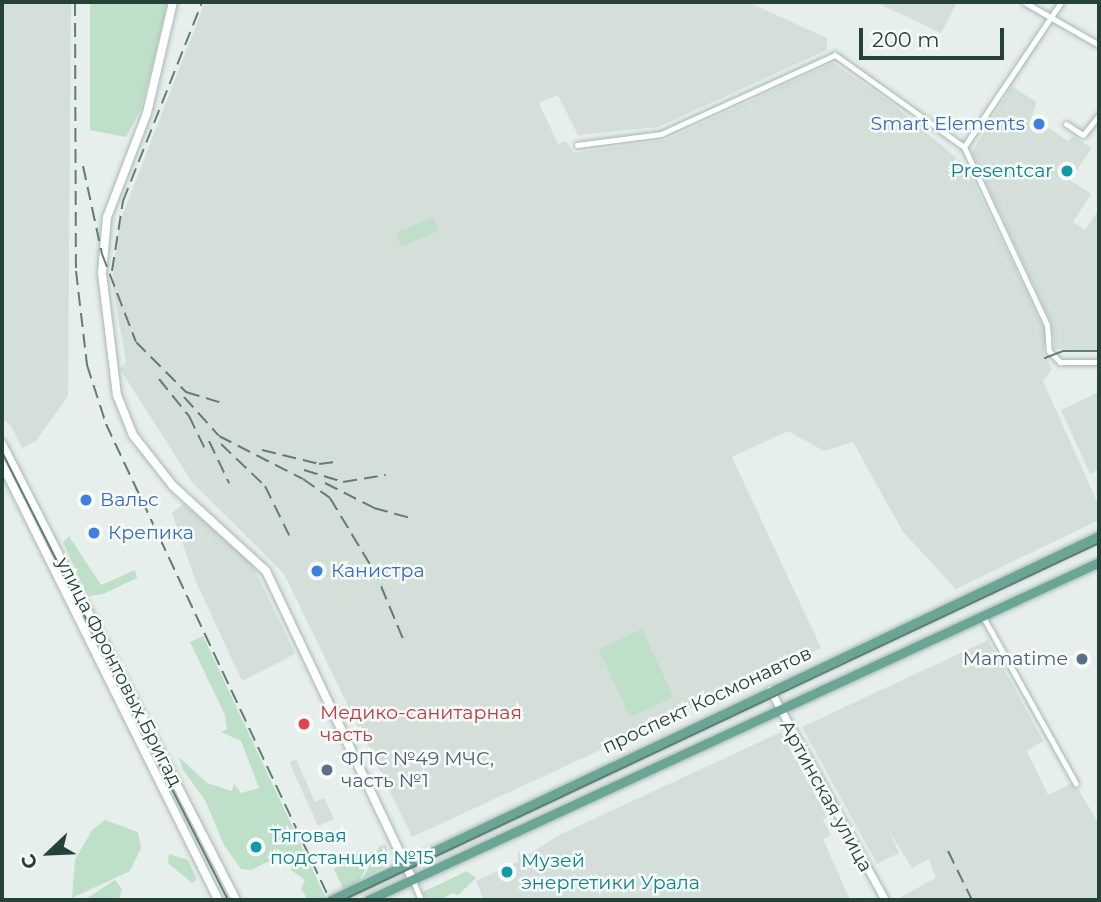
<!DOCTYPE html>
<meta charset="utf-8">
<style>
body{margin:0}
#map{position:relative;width:1101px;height:902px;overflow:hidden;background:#e6efeb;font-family:Montserrat,sans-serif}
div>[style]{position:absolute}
.built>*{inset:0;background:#d4dfda}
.green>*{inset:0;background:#bfe0c8;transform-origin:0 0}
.roads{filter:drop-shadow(0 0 2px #a8b8b2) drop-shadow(0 0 2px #a8b8b2)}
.minor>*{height:5px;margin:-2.5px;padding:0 2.5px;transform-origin:2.5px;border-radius:2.5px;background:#fff}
.tertiary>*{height:7px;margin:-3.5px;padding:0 3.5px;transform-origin:3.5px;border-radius:3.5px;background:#fff}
.secondary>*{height:8px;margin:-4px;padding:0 4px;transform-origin:4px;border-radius:4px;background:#fff}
.primary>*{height:9px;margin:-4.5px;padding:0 4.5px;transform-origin:4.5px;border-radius:4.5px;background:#6aa596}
.tram>*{height:2px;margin:-1px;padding:0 1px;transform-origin:1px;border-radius:1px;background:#5f7d75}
.rail>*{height:2px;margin-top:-1px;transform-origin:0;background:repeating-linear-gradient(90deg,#5f7d75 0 14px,transparent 0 21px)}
.dots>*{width:19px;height:19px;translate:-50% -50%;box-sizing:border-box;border:4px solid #f7fbf9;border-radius:50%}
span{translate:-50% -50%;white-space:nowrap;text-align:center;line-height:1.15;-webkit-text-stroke:5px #f7fbf9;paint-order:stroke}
.shop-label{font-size:19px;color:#366cbe}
.right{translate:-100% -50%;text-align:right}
.left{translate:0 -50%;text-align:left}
.culture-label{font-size:19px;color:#0d838f}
.service-label{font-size:19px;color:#4e5e75}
.street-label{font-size:19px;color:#24423a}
.health-label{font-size:19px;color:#be3a42}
.frame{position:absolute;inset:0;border:4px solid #24423a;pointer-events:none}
.north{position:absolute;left:14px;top:818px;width:70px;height:70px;-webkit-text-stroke:5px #f7fbf9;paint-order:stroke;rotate:247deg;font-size:19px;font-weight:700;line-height:28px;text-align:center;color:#24423a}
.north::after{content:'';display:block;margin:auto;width:24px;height:32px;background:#24423a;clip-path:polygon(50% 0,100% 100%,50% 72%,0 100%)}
.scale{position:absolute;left:859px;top:28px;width:145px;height:32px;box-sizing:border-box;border:4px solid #24423a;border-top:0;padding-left:9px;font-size:21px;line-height:24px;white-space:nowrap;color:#24423a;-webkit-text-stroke:5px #f7fbf9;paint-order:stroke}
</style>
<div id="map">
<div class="built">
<i style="clip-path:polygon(2px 2px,71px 2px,68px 396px,36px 441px,22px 448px,11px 426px,2px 419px)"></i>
<i style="clip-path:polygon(205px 2px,748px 2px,827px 38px,827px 50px,658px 127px,578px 135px,558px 95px,539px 103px,558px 144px,566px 141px,574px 153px,665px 140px,833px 63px,889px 101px,966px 166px,1045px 331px,1044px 354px,1052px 369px,1043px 381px,1099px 506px,1099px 520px,956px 589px,903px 532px,853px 442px,824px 451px,788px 431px,732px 457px,821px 648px,412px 837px,284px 574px,192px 482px,120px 369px,126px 362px,112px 282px,119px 224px)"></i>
<i style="clip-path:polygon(875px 2px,957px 2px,941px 33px)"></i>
<i style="clip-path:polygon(1012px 86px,1036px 102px,1032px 117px,1068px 141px,1073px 136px,1092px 148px,1070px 180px,1091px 194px,1073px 222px,1085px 230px,1099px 209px,1099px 352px,1055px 349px,1051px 322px,972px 152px)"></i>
<i style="clip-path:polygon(1099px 392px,1099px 469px,1090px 474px,1061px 410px)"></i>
<i style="clip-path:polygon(183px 504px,250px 559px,295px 654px,242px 681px,196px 582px,172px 513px)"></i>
<i style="clip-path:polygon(988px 640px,1043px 741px,1027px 751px,1048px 795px,1074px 782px,1099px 824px,1099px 900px,895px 900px,936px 878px,929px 859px,912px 868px,889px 831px,899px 853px,877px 864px,802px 727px)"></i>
<i style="clip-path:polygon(781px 732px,827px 817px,823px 820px,831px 835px,823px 839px,850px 900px,480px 900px,483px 898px,476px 881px,518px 862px,518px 851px,525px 857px,559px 835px)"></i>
<i style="clip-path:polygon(296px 759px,315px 802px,324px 798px,334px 819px,318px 826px,289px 762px)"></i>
</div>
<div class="green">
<i style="clip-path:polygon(90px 2px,168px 2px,141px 109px,126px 137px,90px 130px)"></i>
<i style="left:433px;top:217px;width:15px;height:41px;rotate:67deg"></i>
<i style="clip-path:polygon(69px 536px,101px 585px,135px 570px,137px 578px,103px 594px,88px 596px,63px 542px)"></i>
<i style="left:642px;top:629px;width:75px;height:48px;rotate:65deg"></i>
<i style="clip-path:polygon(203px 636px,326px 898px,322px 900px,308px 900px,301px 889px,305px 880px,291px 870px,291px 856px,286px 853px,251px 870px,241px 869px,224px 845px,205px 800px,183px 770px,179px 757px,207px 783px,232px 791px,234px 784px,241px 793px,259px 788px,241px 741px,221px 732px,227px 729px,225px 715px,190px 642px)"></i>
<i style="clip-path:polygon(105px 820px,138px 832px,141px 848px,130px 871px,72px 898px,75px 860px,92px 830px)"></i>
<i style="clip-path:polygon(386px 845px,390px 864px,362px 879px,380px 846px)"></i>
<i style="clip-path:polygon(360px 850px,363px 856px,375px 850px,358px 883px,344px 890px,334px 869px)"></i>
<i style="clip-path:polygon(169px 854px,188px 860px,197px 880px,192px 883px,168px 863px)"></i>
<i style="clip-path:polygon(467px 871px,476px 878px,458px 895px,452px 893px,441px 900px,427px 900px,423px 892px)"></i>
<i style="clip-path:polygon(115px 880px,122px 889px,119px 900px,84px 900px)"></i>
</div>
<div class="roads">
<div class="minor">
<i style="left:1024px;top:2px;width:86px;rotate:29.8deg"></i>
<i style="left:1066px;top:124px;width:20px;rotate:33deg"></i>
<i style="left:1083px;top:135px;width:26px;rotate:-51deg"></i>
<i style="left:577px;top:145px;width:85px;rotate:-7.5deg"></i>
<i style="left:661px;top:134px;width:191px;rotate:-24.4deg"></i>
<i style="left:835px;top:55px;width:158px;rotate:35.5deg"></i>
<i style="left:964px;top:147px;width:196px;rotate:65deg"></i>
<i style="left:1047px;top:325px;width:26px;rotate:86deg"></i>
<i style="left:1049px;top:351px;width:16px;rotate:45deg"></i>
<i style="left:1060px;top:362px;width:39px"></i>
<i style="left:964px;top:147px;width:174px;rotate:-56.2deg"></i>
<i style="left:982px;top:615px;width:193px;rotate:60.9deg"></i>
<i style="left:413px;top:881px;width:21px;rotate:67deg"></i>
</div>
<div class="tertiary">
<i style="left:770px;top:690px;width:239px;rotate:61.3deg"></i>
</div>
<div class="secondary">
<i style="left:173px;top:2px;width:114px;rotate:103.2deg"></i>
<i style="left:147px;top:113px;width:111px;rotate:111deg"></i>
<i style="left:107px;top:217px;width:56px;rotate:95.1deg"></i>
<i style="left:102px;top:273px;width:123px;rotate:83deg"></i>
<i style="left:117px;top:395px;width:43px;rotate:68.2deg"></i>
<i style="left:133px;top:435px;width:65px;rotate:51.9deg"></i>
<i style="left:173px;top:486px;width:126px;rotate:42.4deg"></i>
<i style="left:266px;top:571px;width:343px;rotate:64.6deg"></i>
<i style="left:2px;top:444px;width:513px;rotate:62.84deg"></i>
<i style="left:2px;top:464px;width:487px;rotate:63.6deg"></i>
</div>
<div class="primary">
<i style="left:331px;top:900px;width:850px;rotate:-25.36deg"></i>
<i style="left:368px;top:900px;width:805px;rotate:-24.81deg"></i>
</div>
</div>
<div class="tram">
<i style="left:1045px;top:358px;width:19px;rotate:-21deg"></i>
<i style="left:1063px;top:351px;width:36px"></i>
<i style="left:2px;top:452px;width:502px;rotate:63.23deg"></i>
<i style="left:343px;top:900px;width:836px;rotate:-25.28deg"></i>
</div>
<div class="rail">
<i style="left:75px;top:2px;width:269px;rotate:89.8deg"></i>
<i style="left:76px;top:271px;width:95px;rotate:83.3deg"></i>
<i style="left:87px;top:365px;width:62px;rotate:72.1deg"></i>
<i style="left:106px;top:424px;width:526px;rotate:64.8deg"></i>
<i style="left:83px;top:166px;width:90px;rotate:77.8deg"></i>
<i style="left:102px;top:254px;width:94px;rotate:68.9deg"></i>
<i style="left:136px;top:342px;width:71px;rotate:45deg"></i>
<i style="left:186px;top:392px;width:38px;rotate:17deg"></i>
<i style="left:112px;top:271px;width:71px;rotate:-81.1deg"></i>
<i style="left:123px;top:201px;width:214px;rotate:-68.3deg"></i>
<i style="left:159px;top:379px;width:48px;rotate:51deg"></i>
<i style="left:189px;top:416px;width:41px;rotate:64.1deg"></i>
<i style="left:184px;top:397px;width:52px;rotate:48.1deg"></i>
<i style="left:219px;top:436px;width:94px;rotate:27.1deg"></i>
<i style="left:303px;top:479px;width:33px;rotate:35deg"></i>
<i style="left:330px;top:498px;width:91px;rotate:58.9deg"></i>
<i style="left:209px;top:441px;width:47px;rotate:64.5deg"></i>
<i style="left:221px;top:444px;width:61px;rotate:43.7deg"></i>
<i style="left:265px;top:486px;width:55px;rotate:63.9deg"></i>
<i style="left:262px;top:450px;width:59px;rotate:13.8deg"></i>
<i style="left:319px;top:464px;width:16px;rotate:-7deg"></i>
<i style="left:304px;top:470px;width:41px;rotate:17.1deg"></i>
<i style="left:343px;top:482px;width:43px;rotate:-9.5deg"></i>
<i style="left:325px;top:483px;width:55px;rotate:27deg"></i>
<i style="left:374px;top:508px;width:41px;rotate:15.4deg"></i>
<i style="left:373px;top:567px;width:80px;rotate:67.3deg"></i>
<i style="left:948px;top:851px;width:55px;rotate:63.9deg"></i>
</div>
<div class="dots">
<i style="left:1039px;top:124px;background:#3f7fe0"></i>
<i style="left:1067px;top:171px;background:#0f9aa8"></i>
<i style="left:86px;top:500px;background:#3f7fe0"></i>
<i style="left:94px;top:533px;background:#3f7fe0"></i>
<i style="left:317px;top:571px;background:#3f7fe0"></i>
<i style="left:1082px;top:659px;background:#5c6f8a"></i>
<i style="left:304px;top:724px;background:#e0444e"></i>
<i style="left:327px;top:770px;background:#5c6f8a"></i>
<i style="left:256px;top:847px;background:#0f9aa8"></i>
<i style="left:507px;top:872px;background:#0f9aa8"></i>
</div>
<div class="shop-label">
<span class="right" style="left:1025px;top:124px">Smart Elements</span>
<span class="left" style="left:100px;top:500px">Вальс</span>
<span class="left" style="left:108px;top:533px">Крепика</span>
<span class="left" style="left:331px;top:571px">Канистра</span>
</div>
<div class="culture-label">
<span class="right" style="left:1053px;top:171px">Presentcar</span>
<span class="left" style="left:270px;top:847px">Тяговая<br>подстанция №15</span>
<span class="left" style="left:521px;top:872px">Музей<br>энергетики Урала</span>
</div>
<div class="service-label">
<span class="right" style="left:1068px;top:659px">Mamatime</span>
<span class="left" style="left:341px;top:770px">ФПС №49 МЧС,<br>часть №1</span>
</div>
<div class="street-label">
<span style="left:119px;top:672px;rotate:63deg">улица Фронтовых Бригад</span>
<span style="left:707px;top:700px;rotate:-25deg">проспект Космонавтов</span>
<span style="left:826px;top:796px;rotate:61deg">Артинская улица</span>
</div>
<div class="health-label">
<span class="left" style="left:320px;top:724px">Медико-санитарная<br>часть</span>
</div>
<div class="frame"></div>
<div class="north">С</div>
<div class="scale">200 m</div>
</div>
